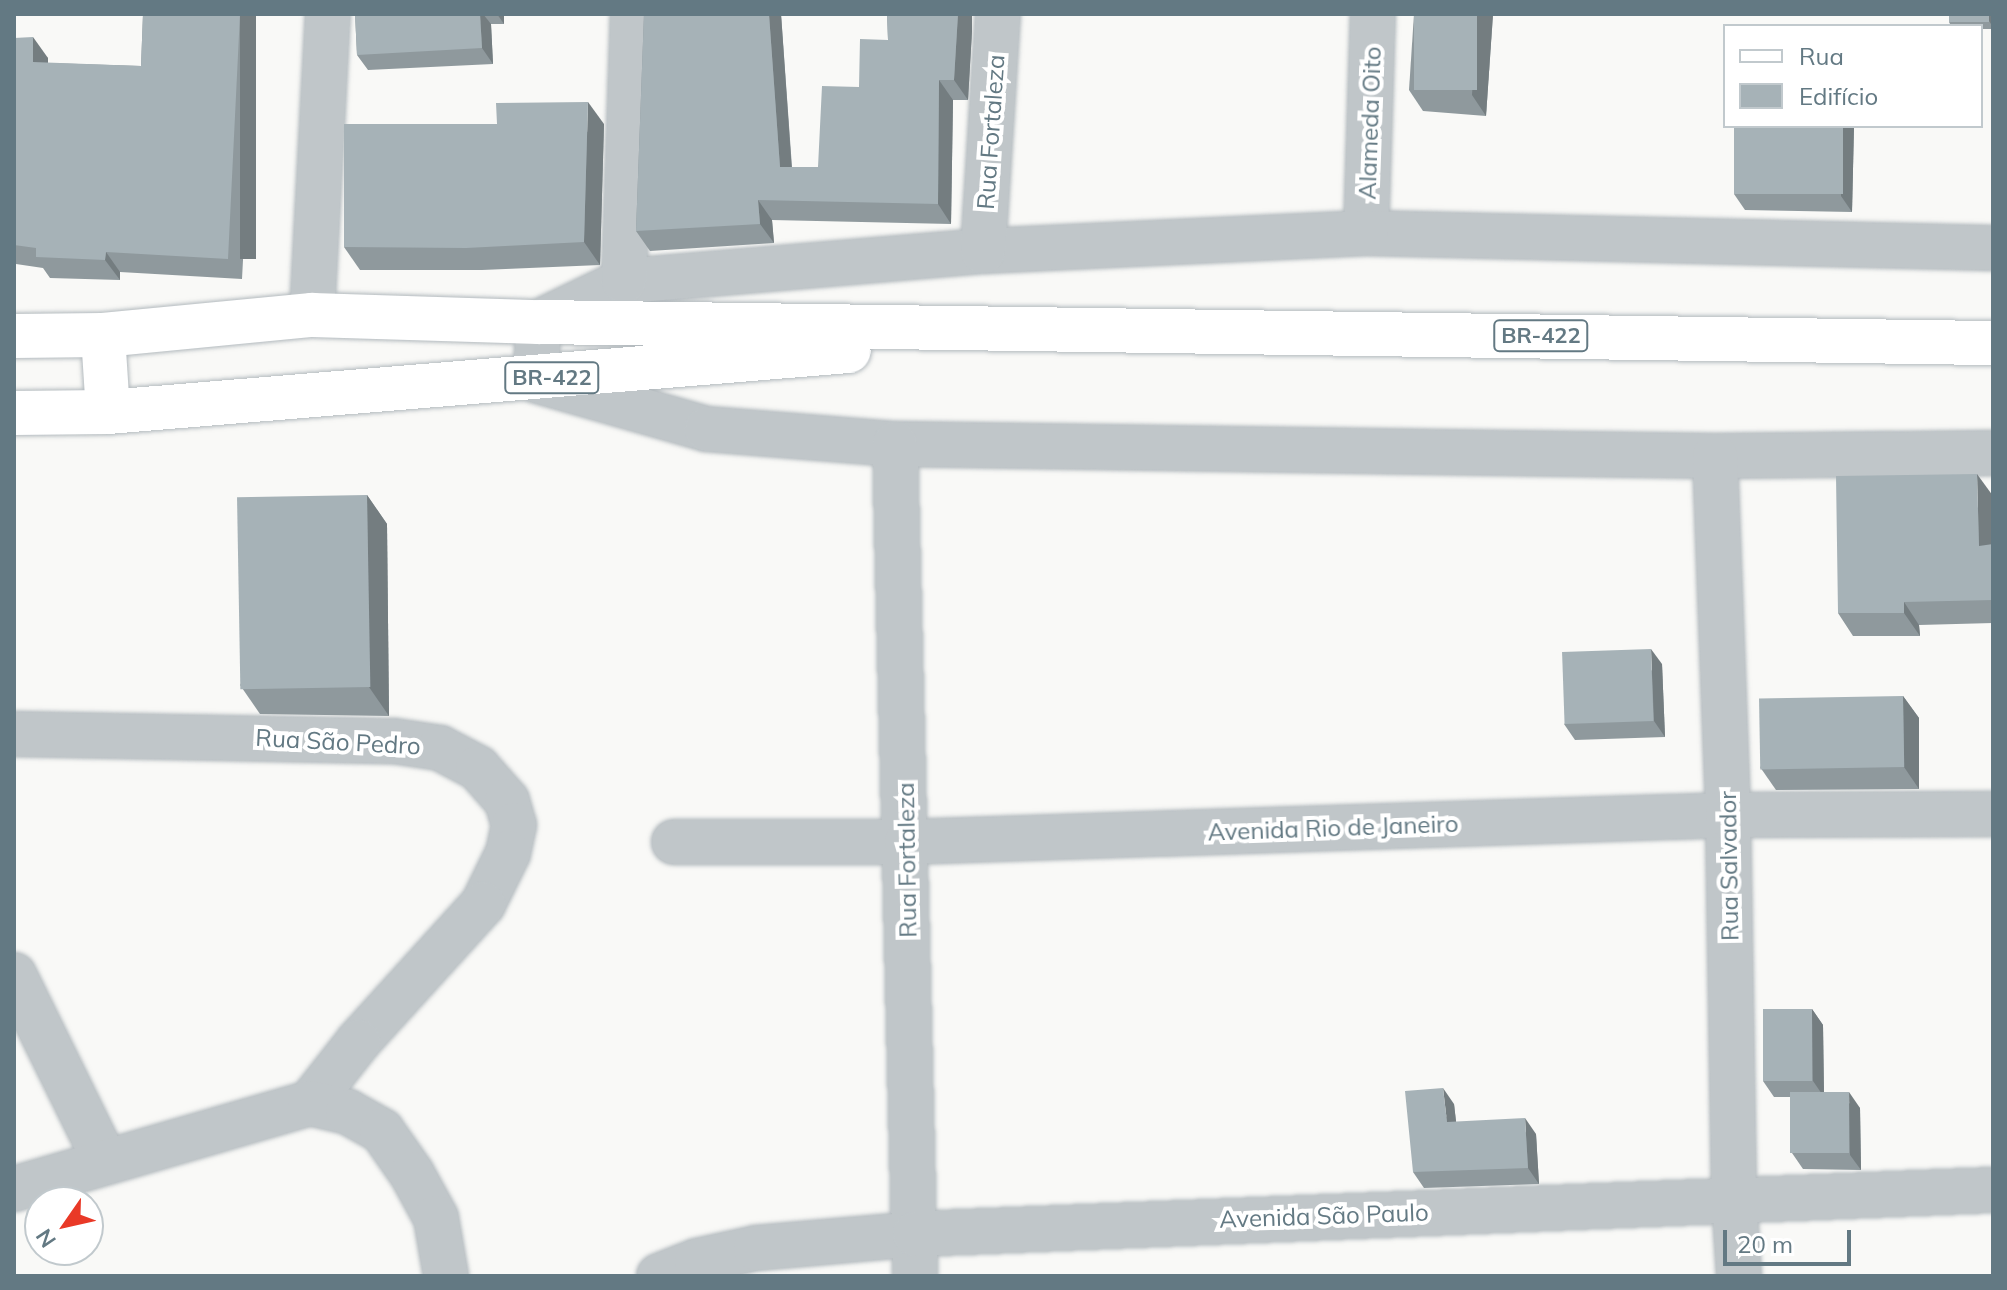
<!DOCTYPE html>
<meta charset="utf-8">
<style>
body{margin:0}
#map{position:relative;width:2007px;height:1290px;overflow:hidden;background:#f9f9f7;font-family:Mulish,sans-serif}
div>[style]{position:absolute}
.roads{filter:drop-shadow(0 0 2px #b3babe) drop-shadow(0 0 2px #b3babe)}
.minor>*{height:44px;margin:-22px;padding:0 22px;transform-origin:22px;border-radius:22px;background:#c0c6c9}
.major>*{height:44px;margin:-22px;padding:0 22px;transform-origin:22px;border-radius:22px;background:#fff}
.wall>*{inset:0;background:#8f999d}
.shaded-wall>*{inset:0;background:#747d80;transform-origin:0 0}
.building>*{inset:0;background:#a6b2b7;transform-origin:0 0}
span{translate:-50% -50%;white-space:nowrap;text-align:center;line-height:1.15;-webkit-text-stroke:8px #fff;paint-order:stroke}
.shield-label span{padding:2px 6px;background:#fff;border:2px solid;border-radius:6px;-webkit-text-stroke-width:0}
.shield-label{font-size:22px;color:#637983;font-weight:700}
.street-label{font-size:24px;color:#637983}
.frame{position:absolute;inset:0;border:16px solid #637983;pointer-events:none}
.legend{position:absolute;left:1723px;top:24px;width:260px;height:104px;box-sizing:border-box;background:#fff;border:2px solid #c1c9cd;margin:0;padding:10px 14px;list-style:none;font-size:24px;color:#637983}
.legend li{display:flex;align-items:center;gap:16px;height:40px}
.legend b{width:40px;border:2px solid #c1c9cd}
.north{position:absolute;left:24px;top:1186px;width:80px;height:80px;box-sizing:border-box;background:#fff;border:2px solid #c1c9cd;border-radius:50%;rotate:236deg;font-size:22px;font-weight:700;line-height:32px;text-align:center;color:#637983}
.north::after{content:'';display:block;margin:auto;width:28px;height:36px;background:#e93927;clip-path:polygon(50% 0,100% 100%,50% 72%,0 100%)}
.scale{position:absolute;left:1723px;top:1230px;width:128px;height:36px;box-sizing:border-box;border:4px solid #637983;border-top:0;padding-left:10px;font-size:24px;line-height:28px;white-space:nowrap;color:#637983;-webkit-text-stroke:6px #fff;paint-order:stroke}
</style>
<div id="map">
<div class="roads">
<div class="minor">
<i style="left:1366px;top:233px;width:219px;rotate:-88.2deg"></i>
<i style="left:1993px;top:248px;width:627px;rotate:-178.63deg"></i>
<i style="left:1366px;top:233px;width:383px;rotate:177.3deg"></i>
<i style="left:983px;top:251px;width:360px;rotate:175.2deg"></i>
<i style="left:624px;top:281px;width:94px;rotate:154.2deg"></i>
<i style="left:539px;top:322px;width:58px;rotate:93.9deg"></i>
<i style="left:535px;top:380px;width:179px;rotate:15.9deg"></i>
<i style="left:707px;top:429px;width:189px;rotate:4.6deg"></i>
<i style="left:895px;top:444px;width:820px;rotate:0.84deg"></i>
<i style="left:1715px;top:456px;width:278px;rotate:-0.6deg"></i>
<i style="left:983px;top:251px;width:237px;rotate:-86.4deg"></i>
<i style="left:624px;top:281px;width:267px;rotate:-88.1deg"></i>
<i style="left:312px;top:315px;width:301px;rotate:-87deg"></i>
<i style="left:895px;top:444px;width:832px;rotate:88.62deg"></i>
<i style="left:1715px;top:456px;width:359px;rotate:87.9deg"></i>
<i style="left:1728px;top:815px;width:383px;rotate:89.1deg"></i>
<i style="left:1734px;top:1198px;width:78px;rotate:86.3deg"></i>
<i style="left:14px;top:734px;width:380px;rotate:1.1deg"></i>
<i style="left:394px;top:741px;width:47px;rotate:8.7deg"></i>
<i style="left:440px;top:748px;width:43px;rotate:27.8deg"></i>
<i style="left:478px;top:768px;width:44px;rotate:48.7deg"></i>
<i style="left:507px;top:801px;width:25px;rotate:74deg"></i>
<i style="left:514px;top:825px;width:29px;rotate:102deg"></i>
<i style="left:508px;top:853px;width:57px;rotate:116.1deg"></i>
<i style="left:483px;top:904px;width:186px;rotate:132.2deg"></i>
<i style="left:358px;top:1042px;width:78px;rotate:128.2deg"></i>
<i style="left:674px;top:842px;width:233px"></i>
<i style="left:907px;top:842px;width:821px;rotate:-1.88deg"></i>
<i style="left:1728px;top:815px;width:265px;rotate:-0.2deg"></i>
<i style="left:14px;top:975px;width:207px;rotate:63.9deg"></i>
<i style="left:14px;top:1189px;width:308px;rotate:-16.2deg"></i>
<i style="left:310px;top:1103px;width:39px;rotate:13deg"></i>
<i style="left:348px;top:1112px;width:39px;rotate:29deg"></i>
<i style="left:382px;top:1131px;width:52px;rotate:55.1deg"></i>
<i style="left:412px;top:1174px;width:50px;rotate:61.4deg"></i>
<i style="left:436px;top:1218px;width:59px;rotate:80.2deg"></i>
<i style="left:659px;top:1276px;width:41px;rotate:-21.5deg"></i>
<i style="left:697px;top:1261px;width:60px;rotate:-12.4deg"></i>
<i style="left:756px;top:1248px;width:160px;rotate:-5deg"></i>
<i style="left:915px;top:1234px;width:1079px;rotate:-2.34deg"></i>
</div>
<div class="major">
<i style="left:103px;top:335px;width:77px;rotate:86.3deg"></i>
<i style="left:14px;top:336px;width:89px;rotate:-0.6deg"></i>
<i style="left:103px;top:335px;width:210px;rotate:-5.5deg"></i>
<i style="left:312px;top:315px;width:227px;rotate:1.8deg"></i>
<i style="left:539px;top:322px;width:1454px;rotate:0.83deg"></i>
<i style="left:14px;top:413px;width:94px;rotate:-0.6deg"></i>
<i style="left:108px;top:412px;width:743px;rotate:-4.71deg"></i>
</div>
</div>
<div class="wall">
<i style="clip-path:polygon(143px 14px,256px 14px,242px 279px,120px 272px,120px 280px,50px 278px,43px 268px,16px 264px,14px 261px,14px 38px,48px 58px,48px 63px,141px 66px)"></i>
<i style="clip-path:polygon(355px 14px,504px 14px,504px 24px,491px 24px,493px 64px,368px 70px,357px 55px)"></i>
<i style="clip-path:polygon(644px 14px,781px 14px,792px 167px,818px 167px,859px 87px,888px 40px,887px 14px,972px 14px,972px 31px,968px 100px,953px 100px,951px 224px,772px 220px,774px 243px,650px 251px,636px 231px)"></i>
<i style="clip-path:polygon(1414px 14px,1493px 14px,1486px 116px,1423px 111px,1409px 90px)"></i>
<i style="clip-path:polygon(1993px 14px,1993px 29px,1981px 29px,1981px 26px,1951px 26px,1949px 22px)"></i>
<i style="clip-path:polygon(604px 124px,600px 265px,482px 270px,360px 270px,344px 247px)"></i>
<i style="clip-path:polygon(1854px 126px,1852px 212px,1745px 210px,1734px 194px)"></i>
<i style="clip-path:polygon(367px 495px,387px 524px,389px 716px,260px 714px,240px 685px)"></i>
<i style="clip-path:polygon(1993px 496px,1993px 623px,1919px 625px,1920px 636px,1853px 636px,1838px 613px)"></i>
<i style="clip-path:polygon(1662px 664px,1665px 737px,1575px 740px,1564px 724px)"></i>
<i style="clip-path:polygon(1903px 696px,1919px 718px,1919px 789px,1776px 790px,1760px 767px)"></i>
<i style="clip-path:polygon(1812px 1009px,1823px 1025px,1824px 1092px,1860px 1108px,1861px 1170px,1803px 1169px,1792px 1153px,1790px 1097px,1774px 1097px,1763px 1081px)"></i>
<i style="clip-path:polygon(1454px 1104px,1456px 1122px,1536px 1134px,1539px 1184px,1424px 1188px,1413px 1172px)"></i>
</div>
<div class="shaded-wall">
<i style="left:240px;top:14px;width:16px;height:245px"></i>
<i style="clip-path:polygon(480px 14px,483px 14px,491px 24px,493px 64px,482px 48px)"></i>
<i style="clip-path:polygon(497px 14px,504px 14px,504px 24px)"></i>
<i style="clip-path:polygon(769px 14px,781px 14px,793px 187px,780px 167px)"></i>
<i style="clip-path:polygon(958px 14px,972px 14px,972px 31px,968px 100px,954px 80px)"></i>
<i style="clip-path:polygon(1477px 14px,1493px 14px,1486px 116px,1472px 95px)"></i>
<i style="clip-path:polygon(1989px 14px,1993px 14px,1993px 27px,1989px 21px)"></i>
<i style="clip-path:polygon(33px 37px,48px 58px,48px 83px,33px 62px)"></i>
<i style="clip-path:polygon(939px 80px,953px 100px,951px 224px,938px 204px)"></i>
<i style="clip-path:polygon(588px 102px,604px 124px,600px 265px,584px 242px)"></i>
<i style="clip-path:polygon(1843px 126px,1854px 126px,1852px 212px,1841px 196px)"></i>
<i style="clip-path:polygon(758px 200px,772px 220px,774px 243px,760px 224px)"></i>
<i style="clip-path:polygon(106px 252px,120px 272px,120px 280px,105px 260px)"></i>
<i style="clip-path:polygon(1977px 474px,1993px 496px,1993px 566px,1979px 546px)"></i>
<i style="clip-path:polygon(367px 495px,387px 524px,389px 716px,369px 687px)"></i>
<i style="clip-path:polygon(1904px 602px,1919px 625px,1920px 636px,1904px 613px)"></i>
<i style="clip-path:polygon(1651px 649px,1662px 664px,1665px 737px,1654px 721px)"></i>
<i style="clip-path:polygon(1903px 696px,1919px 718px,1919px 789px,1904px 767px)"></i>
<i style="clip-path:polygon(1812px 1009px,1823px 1025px,1824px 1097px,1813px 1081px)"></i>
<i style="clip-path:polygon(1443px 1088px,1454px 1104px,1458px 1138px,1447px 1122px)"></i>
<i style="clip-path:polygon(1849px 1092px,1860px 1108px,1861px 1170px,1850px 1155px)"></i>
<i style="clip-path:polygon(1525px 1118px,1536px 1134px,1539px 1184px,1528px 1168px)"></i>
</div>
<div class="building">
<i style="clip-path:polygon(143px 14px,240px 14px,228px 259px,106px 252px,105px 260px,36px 257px,36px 248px,14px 245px,14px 38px,33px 37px,33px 62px,141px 66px)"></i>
<i style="clip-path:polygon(355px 14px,480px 14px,482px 48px,357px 55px)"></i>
<i style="clip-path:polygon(644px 14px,769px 14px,780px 167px,818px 167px,822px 86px,859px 87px,860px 39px,888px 40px,887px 14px,958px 14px,954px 80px,939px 80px,938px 204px,758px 200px,760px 224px,636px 231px)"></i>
<i style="left:1414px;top:14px;width:63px;height:76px"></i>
<i style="left:1949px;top:14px;width:40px;height:8px"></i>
<i style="clip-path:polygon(588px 102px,584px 242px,466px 248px,344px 247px,344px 124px,497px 124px,496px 103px)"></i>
<i style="left:1734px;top:126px;width:109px;height:68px"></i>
<i style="clip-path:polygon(1977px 474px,1979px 546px,1993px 544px,1993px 600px,1904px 602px,1904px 613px,1838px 613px,1836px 476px)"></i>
<i style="left:367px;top:495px;width:192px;height:130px;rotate:89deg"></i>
<i style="left:1651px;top:649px;width:72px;height:89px;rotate:88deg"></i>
<i style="left:1903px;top:696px;width:71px;height:144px;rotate:89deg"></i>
<i style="left:1763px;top:1009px;width:49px;height:72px"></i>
<i style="clip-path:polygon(1443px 1088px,1447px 1122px,1525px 1118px,1528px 1168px,1413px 1172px,1405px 1091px)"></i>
<i style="left:1790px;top:1092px;width:59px;height:61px"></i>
</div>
<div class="shield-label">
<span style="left:1541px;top:336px">BR-422</span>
<span style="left:552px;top:378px">BR-422</span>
</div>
<div class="street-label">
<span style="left:1370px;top:123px;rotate:-88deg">Alameda Oito</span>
<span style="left:991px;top:132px;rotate:-86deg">Rua Fortaleza</span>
<span style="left:338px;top:742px;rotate:3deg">Rua São Pedro</span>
<span style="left:1333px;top:828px;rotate:-2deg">Avenida Rio de Janeiro</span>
<span style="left:907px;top:860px;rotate:-91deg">Rua Fortaleza</span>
<span style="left:1729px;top:866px;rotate:-91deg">Rua Salvador</span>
<span style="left:1324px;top:1216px;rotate:-2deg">Avenida São Paulo</span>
</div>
<div class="frame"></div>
<ul class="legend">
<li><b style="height:10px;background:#fff"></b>Rua</li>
<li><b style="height:22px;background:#a6b2b7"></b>Edifício</li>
</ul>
<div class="north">N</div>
<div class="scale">20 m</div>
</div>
